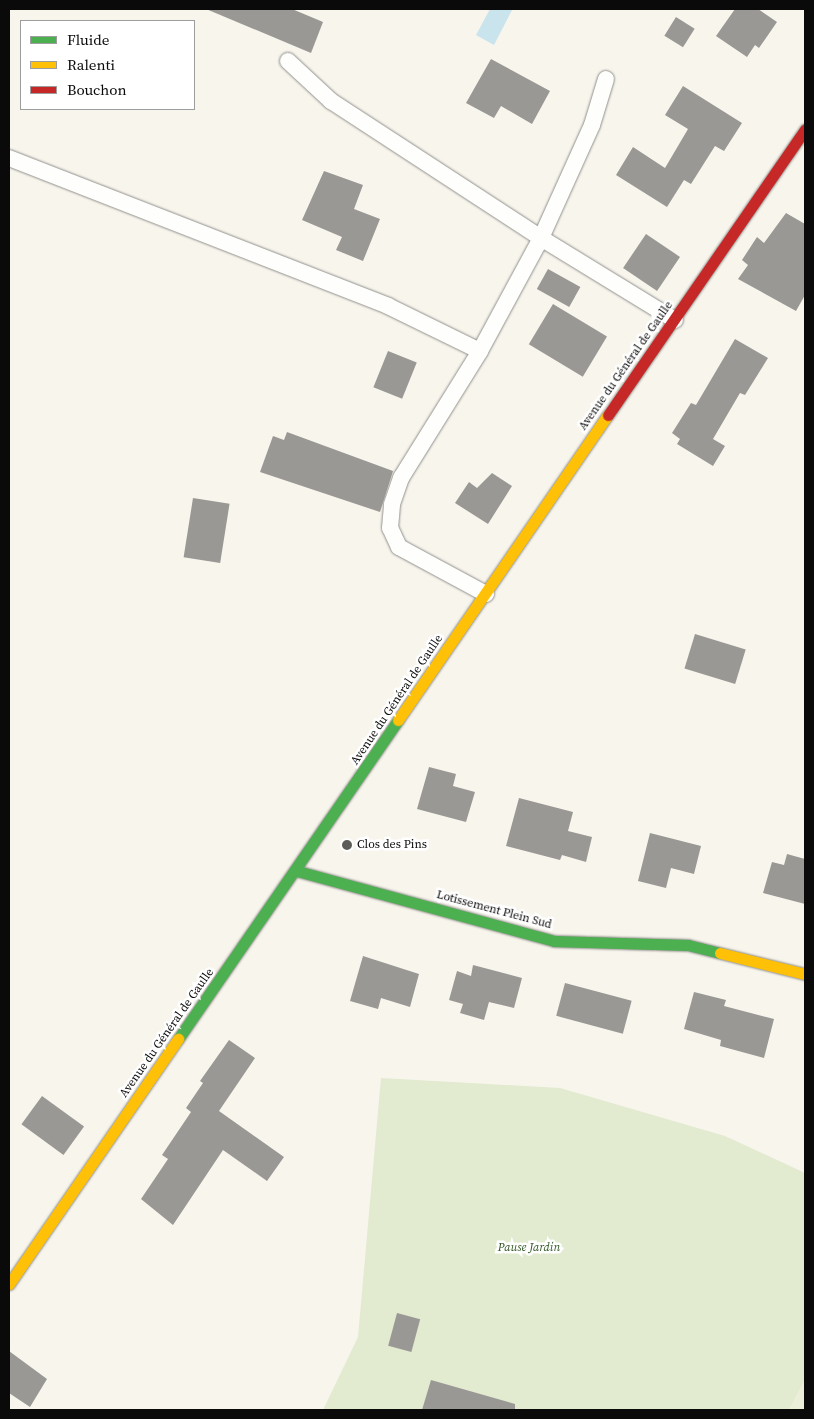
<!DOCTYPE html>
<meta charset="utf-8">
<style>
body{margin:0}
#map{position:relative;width:814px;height:1419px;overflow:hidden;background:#f8f5ed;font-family:"Source Serif 4",serif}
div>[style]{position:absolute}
.green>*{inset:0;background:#e2ead0}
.pitch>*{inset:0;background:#ebefd9}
.water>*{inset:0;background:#c9e4ed}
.building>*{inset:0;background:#9a9894;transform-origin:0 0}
.roads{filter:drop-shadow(0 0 1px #91908c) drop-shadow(0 0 1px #91908c)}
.lane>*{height:16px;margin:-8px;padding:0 8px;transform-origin:8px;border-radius:8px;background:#fefefc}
.fast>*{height:11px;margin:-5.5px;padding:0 5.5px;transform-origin:5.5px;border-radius:5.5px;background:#4caf50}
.slow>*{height:11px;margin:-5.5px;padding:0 5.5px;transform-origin:5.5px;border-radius:5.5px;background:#ffc107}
.jam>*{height:11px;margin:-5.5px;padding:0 5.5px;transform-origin:5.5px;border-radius:5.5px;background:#c62828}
.dots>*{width:14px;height:14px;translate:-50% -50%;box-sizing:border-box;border:2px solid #fff;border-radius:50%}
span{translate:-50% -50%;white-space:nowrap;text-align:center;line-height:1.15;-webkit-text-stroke:5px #fff;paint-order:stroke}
.street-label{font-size:12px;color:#0a0a0a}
.poi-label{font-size:12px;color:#0a0a0a}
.left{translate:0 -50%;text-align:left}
.park-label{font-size:12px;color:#325724;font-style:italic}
.frame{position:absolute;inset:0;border:10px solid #0a0a0a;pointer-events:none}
.legend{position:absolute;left:20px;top:20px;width:175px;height:90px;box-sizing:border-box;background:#fff;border:1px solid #9d9d9d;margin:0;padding:6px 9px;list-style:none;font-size:15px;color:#0a0a0a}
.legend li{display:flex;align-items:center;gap:10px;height:25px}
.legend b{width:25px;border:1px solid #9d9d9d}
</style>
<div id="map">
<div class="green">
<i style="clip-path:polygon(381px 1078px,560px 1088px,725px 1136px,805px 1173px,805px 1380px,789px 1410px,323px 1410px,358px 1337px)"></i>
</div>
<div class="pitch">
<i style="clip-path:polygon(805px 1380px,805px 1410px,789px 1410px)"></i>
</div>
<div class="water">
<i style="clip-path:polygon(490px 9px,512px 10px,494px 45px,476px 35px)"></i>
</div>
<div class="building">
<i style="clip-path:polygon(206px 9px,292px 9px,323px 22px,311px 53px)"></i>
<i style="clip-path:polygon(735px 9px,758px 9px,777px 22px,759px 48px,755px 45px,747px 57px,716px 36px)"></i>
<i style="left:676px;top:17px;width:22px;height:22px;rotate:32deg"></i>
<i style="clip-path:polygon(491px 59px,550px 91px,532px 124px,501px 106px,494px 118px,466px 103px)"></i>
<i style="clip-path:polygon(683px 86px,742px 123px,724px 151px,715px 146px,691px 184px,684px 180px,667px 207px,616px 175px,633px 147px,665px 168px,688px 129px,665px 115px)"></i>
<i style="clip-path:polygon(324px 171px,363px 185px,354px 209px,380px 219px,363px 261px,336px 250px,342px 237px,302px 220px)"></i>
<i style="clip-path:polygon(786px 213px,805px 224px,805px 295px,796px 311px,738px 279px,748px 265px,742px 260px,757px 237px,764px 243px)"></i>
<i style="left:646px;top:234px;width:41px;height:41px;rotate:34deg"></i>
<i style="left:548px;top:269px;width:37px;height:23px;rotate:29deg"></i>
<i style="left:553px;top:304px;width:63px;height:47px;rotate:31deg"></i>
<i style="clip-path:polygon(735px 339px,768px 358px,745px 395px,740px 393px,713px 439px,725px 446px,713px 466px,677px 444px,680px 439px,672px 433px,691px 403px,696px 405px)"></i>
<i style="left:388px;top:351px;width:31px;height:39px;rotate:22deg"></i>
<i style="clip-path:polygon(287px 432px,393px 471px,380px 512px,260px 472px,273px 436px,284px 440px)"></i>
<i style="clip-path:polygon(492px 473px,512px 486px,488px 524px,455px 503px,469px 482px,477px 488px)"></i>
<i style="left:193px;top:498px;width:37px;height:60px;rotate:9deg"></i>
<i style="left:695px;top:634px;width:53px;height:36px;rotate:17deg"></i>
<i style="clip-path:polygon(429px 767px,456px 774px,453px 786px,475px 792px,466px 822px,417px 809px)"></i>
<i style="clip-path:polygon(519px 798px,573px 812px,568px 831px,592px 837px,586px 862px,562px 855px,560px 860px,506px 846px)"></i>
<i style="clip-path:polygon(650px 833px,701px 846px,694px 874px,671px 868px,666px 888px,638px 881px)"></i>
<i style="clip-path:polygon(787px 854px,805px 859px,805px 904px,763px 893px,772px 862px,784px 865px)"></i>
<i style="clip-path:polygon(363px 956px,419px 974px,410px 1007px,381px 998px,378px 1009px,350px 1001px)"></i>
<i style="clip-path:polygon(473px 965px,522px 978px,514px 1008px,489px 1002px,484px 1020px,460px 1013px,463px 1004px,449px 1000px,457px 971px,471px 976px)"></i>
<i style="left:565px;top:983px;width:69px;height:34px;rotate:15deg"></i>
<i style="clip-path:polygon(694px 992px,726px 1000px,724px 1006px,774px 1019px,764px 1058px,720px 1046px,721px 1040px,684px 1029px)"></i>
<i style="clip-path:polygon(229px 1040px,255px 1058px,219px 1111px,284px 1157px,267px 1181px,223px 1150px,173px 1225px,141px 1199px,168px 1159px,162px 1155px,191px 1112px,186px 1108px,203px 1083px,200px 1081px)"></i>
<i style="left:42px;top:1096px;width:52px;height:35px;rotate:36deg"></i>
<i style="left:397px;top:1313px;width:24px;height:34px;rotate:15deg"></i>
<i style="clip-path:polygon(9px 1351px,47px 1379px,30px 1407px,9px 1393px)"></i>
<i style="clip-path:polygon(431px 1380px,515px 1404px,515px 1410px,422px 1410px)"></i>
</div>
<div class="roads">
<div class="lane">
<i style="left:288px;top:61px;width:59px;rotate:42.9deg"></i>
<i style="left:331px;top:101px;width:251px;rotate:33.1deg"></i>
<i style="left:541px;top:238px;width:157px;rotate:31.5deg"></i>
<i style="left:9px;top:158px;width:407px;rotate:21.3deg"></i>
<i style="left:388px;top:306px;width:102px;rotate:26.1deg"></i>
<i style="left:486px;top:594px;width:99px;rotate:-151.6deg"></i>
<i style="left:399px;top:547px;width:21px;rotate:-115deg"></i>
<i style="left:390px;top:528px;width:24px;rotate:-85deg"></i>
<i style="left:392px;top:504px;width:28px;rotate:-71deg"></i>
<i style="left:401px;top:478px;width:150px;rotate:-58.1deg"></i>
<i style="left:480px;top:351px;width:128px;rotate:-61.6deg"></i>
<i style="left:541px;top:238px;width:124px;rotate:-65.7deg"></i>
<i style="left:592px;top:125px;width:48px;rotate:-73.1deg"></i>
</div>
<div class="fast">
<i style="left:297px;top:871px;width:266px;rotate:15.2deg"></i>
<i style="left:554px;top:941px;width:134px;rotate:1.7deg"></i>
<i style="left:688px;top:945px;width:33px;rotate:14deg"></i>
<i style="left:178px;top:1039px;width:388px;rotate:-55.4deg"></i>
</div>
<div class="slow">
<i style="left:398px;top:720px;width:370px;rotate:-55.5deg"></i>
<i style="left:720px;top:953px;width:88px;rotate:13.9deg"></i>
<i style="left:9px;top:1284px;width:298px;rotate:-55.4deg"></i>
</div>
<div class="jam">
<i style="left:608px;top:415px;width:347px;rotate:-55.4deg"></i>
</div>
</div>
<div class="dots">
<i style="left:347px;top:845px;background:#5d5c59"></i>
</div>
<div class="street-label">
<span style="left:626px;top:366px;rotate:-55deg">Avenue du Général de Gaulle</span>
<span style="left:397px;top:700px;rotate:-56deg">Avenue du Général de Gaulle</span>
<span style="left:494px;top:910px;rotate:15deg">Lotissement Plein Sud</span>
<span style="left:167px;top:1033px;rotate:-55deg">Avenue du Général de Gaulle</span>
</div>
<div class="poi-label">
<span class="left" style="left:357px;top:845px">Clos des Pins</span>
</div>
<div class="park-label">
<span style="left:529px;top:1248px">Pause Jardin</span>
</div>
<div class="frame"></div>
<ul class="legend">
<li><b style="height:6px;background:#4caf50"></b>Fluide</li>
<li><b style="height:6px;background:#ffc107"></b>Ralenti</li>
<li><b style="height:6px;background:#c62828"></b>Bouchon</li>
</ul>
</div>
